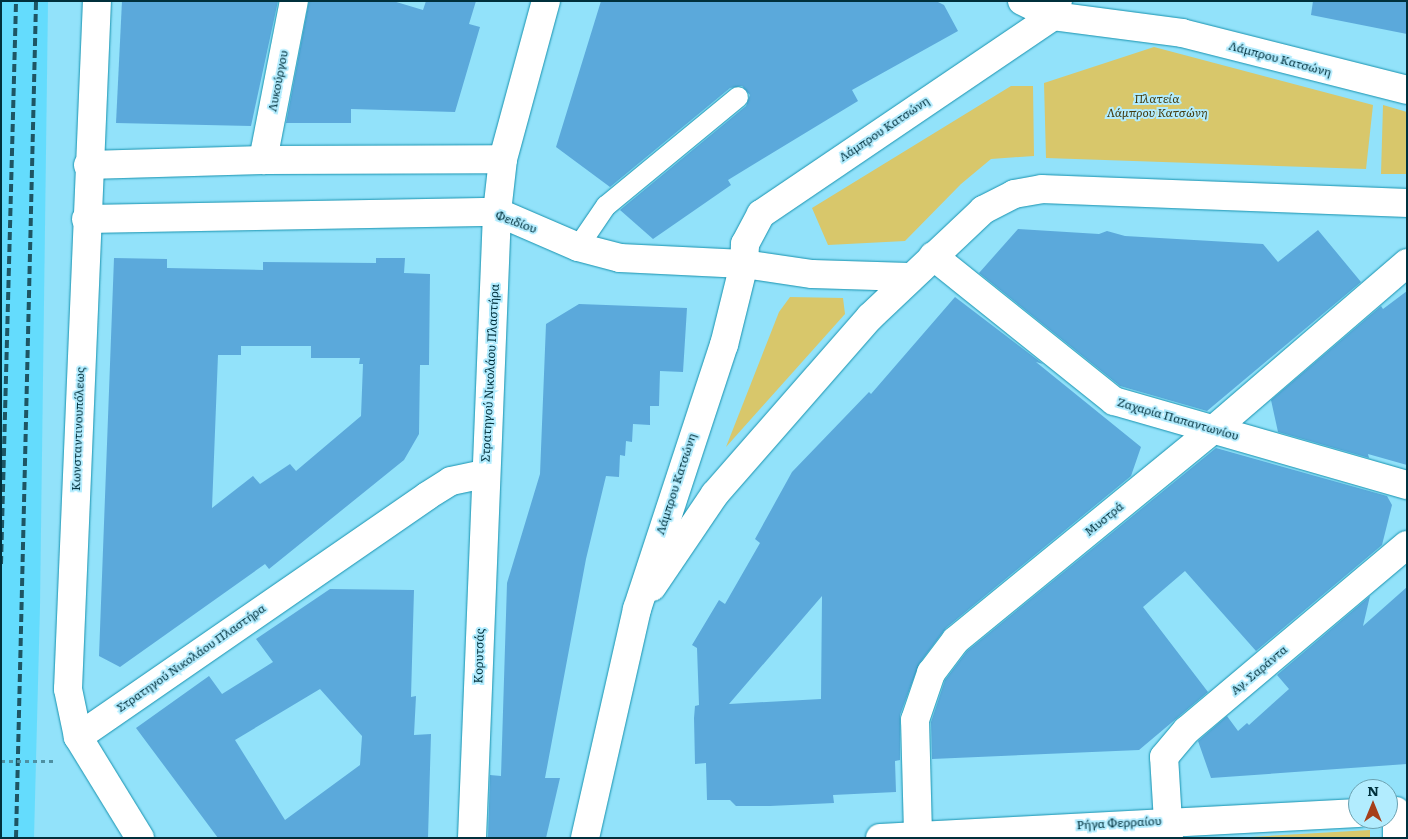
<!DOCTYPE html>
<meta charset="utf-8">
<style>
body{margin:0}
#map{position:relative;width:1408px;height:839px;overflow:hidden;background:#92e2fa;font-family:Literata,serif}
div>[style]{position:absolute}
.built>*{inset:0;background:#64dcfd}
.green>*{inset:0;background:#d8c76b}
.building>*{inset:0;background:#5ba9db}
.roads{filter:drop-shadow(0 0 1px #1692af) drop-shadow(0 0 1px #1692af)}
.service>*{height:20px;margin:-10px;padding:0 10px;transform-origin:10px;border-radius:10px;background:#fff}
.minor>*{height:28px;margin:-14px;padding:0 14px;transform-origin:14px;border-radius:14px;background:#fff}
.tertiary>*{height:28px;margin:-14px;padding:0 14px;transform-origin:14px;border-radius:14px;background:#fff}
.rail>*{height:4px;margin-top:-2px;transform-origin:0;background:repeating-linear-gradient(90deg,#1e5563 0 8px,transparent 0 12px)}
.path-bridge>*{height:3px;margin-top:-1.5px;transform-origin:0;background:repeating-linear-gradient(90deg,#4e90a2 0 4px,transparent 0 8px)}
span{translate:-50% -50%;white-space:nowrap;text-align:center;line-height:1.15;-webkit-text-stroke:4px #b2ecfe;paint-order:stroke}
.street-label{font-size:12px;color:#00303c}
.park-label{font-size:12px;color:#423a0e;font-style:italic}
.frame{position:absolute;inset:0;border:2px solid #00303c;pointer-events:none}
.north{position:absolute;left:1348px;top:779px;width:50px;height:50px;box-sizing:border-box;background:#b2ecfe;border:1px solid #6ba1b0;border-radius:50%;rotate:0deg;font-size:14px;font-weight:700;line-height:20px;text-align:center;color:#00303c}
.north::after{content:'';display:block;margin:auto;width:18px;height:22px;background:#a63f1a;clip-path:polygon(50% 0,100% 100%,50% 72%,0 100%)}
</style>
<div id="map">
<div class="built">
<i style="clip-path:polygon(1px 1px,48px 1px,40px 606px,34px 838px,1px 838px)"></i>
</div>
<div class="green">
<i style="clip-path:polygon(1154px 47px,1373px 105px,1366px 169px,1046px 158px,1044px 83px)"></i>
<i style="clip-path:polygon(1011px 86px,1033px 86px,1034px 156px,991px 159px,961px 184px,905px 241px,828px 245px,812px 208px)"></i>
<i style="clip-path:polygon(1383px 105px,1407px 112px,1407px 174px,1381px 174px)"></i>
<i style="clip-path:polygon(790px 297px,843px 298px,845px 314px,726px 447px,779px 312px)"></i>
<i style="clip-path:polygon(1370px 830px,1370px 838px,1233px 838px)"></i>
</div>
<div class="building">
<i style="clip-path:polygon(122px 1px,278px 1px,251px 126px,116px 123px)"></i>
<i style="clip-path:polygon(309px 1px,393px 1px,423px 10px,426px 1px,476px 1px,469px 24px,480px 27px,455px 112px,351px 109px,351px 123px,286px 123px)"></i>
<i style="clip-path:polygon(601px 1px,936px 1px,944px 5px,958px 31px,852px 90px,858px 101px,728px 180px,731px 185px,653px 239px,620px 210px,746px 106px,750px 95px,742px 86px,730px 88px,610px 187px,556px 147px)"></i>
<i style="clip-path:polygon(1313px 1px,1407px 1px,1407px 34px,1311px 15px)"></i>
<i style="clip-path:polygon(1018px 229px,1099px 234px,1107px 231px,1125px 236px,1263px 244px,1278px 262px,1318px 230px,1361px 282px,1207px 411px,1120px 386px,979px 273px)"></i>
<i style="clip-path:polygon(evenodd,114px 258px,167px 259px,167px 268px,263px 270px,263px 262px,376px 263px,376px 258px,405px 258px,404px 273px,430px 274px,429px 365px,420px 365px,419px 434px,404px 460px,269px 569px,265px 564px,120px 667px,99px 656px,114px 258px,241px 346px,311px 346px,311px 358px,360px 358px,359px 364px,363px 364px,361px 416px,296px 471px,290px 464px,260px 484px,253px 476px,212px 508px,218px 355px,241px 355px,241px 346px)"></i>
<i style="clip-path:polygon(1407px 291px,1407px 465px,1368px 454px,1369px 458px,1278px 432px,1271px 400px,1381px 306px,1383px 309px)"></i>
<i style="clip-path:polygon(evenodd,955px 297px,1043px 364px,1036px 362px,1141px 447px,1131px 476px,946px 628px,919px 664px,900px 715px,900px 760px,895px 761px,896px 792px,833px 795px,834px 803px,770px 806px,736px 806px,730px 800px,707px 800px,706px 763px,695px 764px,694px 718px,695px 706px,699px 705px,697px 648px,692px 645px,719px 600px,725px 604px,760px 543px,755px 539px,792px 472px,869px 392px,871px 394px,955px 297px,822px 596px,821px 699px,729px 704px,822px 596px)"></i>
<i style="clip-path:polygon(579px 304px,687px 308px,683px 372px,660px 371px,659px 406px,650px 406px,650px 425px,633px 424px,632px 442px,626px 441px,625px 456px,620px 455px,619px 477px,606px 476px,586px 559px,545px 778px,560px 778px,546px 838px,488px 838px,490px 775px,501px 776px,507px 583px,540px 474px,546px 324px)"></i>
<i style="clip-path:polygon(1216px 448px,1387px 496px,1392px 505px,1382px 545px,1256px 651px,1185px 571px,1143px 607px,1208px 692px,1139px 750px,932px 759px,931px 722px,945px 680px,967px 651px)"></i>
<i style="clip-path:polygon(1407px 587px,1407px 764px,1211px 778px,1198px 741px,1227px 716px,1238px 731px,1247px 723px,1249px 725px,1289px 689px,1277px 675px,1370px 596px,1363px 626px)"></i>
<i style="clip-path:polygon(evenodd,330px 589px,414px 590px,411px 697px,416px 696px,414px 735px,431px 734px,428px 838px,218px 838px,136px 728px,209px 676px,222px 694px,273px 662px,256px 639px,330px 589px,320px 689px,362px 736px,360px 765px,285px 820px,235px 740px,320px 689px)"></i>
</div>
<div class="roads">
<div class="service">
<i style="left:578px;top:247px;width:50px;rotate:-55.7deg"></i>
<i style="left:606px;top:206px;width:171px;rotate:-39.5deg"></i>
</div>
<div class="minor">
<i style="left:1022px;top:1px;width:34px;rotate:26deg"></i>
<i style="left:1053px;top:16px;width:16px;rotate:-72deg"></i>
<i style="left:263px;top:160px;width:162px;rotate:-79deg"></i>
<i style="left:88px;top:165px;width:175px;rotate:-1.6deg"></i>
<i style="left:263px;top:160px;width:240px;rotate:-0.2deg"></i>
<i style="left:86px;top:219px;width:411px;rotate:-1deg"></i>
<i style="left:497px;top:212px;width:88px;rotate:23.4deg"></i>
<i style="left:578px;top:247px;width:43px;rotate:14.7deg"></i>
<i style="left:620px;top:258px;width:124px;rotate:2.8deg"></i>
<i style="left:744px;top:264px;width:69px;rotate:8.4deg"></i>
<i style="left:812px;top:274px;width:97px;rotate:1.8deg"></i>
<i style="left:933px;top:256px;width:232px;rotate:38.7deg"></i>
<i style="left:1114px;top:401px;width:305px;rotate:16deg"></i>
<i style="left:78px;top:737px;width:49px;rotate:-101.8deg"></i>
<i style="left:68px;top:689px;width:689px;rotate:-87.59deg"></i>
<i style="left:1396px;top:811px;width:27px;rotate:88deg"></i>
<i style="left:918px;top:834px;width:114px;rotate:-91.5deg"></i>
<i style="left:915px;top:720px;width:50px;rotate:-71.2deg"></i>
<i style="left:931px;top:673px;width:41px;rotate:-52.9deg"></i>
<i style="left:956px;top:640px;width:332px;rotate:-39.3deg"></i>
<i style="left:1213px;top:430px;width:256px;rotate:-40.7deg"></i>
<i style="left:880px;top:838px;width:479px;rotate:-3deg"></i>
<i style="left:1169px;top:838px;width:81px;rotate:-93.5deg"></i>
<i style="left:1164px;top:757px;width:35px;rotate:-50deg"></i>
<i style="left:1187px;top:730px;width:287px;rotate:-40.1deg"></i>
</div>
<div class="tertiary">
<i style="left:652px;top:587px;width:112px;rotate:-55.9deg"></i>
<i style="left:715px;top:494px;width:235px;rotate:-48.8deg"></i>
<i style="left:870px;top:317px;width:156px;rotate:-43.4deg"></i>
<i style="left:983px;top:210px;width:35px;rotate:-27deg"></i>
<i style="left:1014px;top:194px;width:28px;rotate:-10deg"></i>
<i style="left:1042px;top:189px;width:365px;rotate:2.2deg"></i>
<i style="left:140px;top:838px;width:119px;rotate:-121.5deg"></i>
<i style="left:78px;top:737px;width:424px;rotate:-34.6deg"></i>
<i style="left:427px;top:496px;width:28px;rotate:-32deg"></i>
<i style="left:451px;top:481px;width:35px;rotate:-12deg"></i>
<i style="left:472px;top:838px;width:626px;rotate:-87.71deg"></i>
<i style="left:497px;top:212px;width:53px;rotate:-83.5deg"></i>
<i style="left:503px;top:159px;width:164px;rotate:-74.8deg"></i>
<i style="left:585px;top:838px;width:235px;rotate:-77.2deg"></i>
<i style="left:637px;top:609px;width:278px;rotate:-71.8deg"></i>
<i style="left:724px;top:345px;width:83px;rotate:-76.1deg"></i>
<i style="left:744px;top:264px;width:20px;rotate:-87deg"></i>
<i style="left:745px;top:244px;width:34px;rotate:-62deg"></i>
<i style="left:761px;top:214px;width:353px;rotate:-34.1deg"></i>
<i style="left:1053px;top:16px;width:130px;rotate:7.5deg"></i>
<i style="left:1182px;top:33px;width:232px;rotate:14.2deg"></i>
</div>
</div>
<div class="rail">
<i style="left:1px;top:564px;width:563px;rotate:-88.47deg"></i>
<i style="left:16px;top:838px;width:837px;rotate:-88.63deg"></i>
</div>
<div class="path-bridge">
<i style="left:1px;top:761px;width:56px"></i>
</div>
<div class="street-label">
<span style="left:1280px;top:59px;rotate:15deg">Λάμπρου Κατσώνη</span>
<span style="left:278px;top:81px;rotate:-79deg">Λυκούργου</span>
<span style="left:884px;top:129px;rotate:-34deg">Λάμπρου Κατσώνη</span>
<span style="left:516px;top:222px;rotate:20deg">Φειδίου</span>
<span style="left:490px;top:373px;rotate:-87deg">Στρατηγού Νικολάου Πλαστήρα</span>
<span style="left:1178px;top:419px;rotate:16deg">Ζαχαρία Παπαντωνίου</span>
<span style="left:78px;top:429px;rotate:-88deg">Κωνσταντινουπόλεως</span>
<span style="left:676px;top:484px;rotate:-72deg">Λάμπρου Κατσώνη</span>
<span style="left:1104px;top:519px;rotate:-39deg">Μυστρά</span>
<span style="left:479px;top:656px;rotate:-88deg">Κορυτσάς</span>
<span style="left:191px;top:658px;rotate:-35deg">Στρατηγού Νικολάου Πλαστήρα</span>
<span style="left:1259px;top:670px;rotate:-40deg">Αγ. Σαράντα</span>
<span style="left:1119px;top:823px;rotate:-3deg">Ρήγα Φερραίου</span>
</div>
<div class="park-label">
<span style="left:1157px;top:106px">Πλατεία<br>Λάμπρου Κατσώνη</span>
</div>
<div class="frame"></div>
<div class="north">N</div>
</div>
